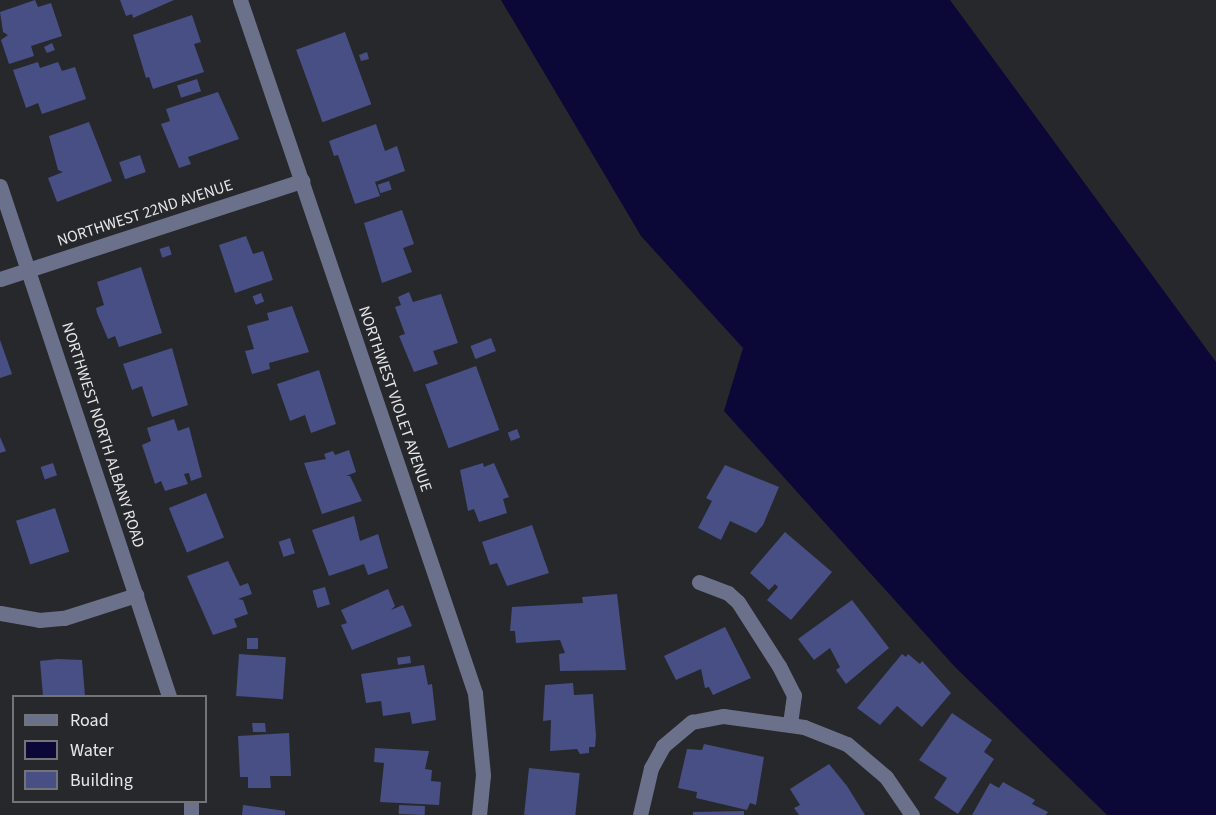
<!DOCTYPE html>
<style>
body{margin:0}
#map{position:relative;width:1216px;height:815px;overflow:hidden;background:#27282c;font-family:"Source Sans 3",sans-serif}
div>[style]{position:absolute}
.water>*{inset:0;background:#0b0737}
.building>*{inset:0;background:#474f85;transform-origin:0 0}
.minor>*{height:15px;margin:-7.5px;padding:0 7.5px;transform-origin:7.5px;border-radius:7.5px;background:#6c718b}
span{translate:-50% -50%;white-space:nowrap;text-align:center;line-height:1.15;-webkit-text-stroke:5px #27282c;paint-order:stroke}
.street-label{font-size:16px;color:#e6e7e9}
.legend{position:absolute;left:12px;top:695px;width:195px;height:108px;box-sizing:border-box;background:#27282c;border:2px solid #737478;margin:0;padding:8px 10px;list-style:none;font-size:18px;color:#e6e7e9}
.legend li{display:flex;align-items:center;gap:12px;height:30px}
.legend b{width:30px;border:2px solid #737478}
</style>
<div id="map">
<div class="water">
<i style="clip-path:polygon(501px 0,950px 0,1216px 362px,1216px 815px,1107px 815px,1103px 811px,955px 667px,724px 411px,743px 348px,641px 236px)"></i>
</div>
<div class="building">
<i style="clip-path:polygon(35px 0,38px 7px,51px 3px,62px 36px,31px 46px,34px 56px,9px 64px,1px 40px,8px 35px,3px 32px,0 12px)"></i>
<i style="clip-path:polygon(120px 0,174px 0,133px 18px,132px 14px,126px 16px)"></i>
<i style="clip-path:polygon(192px 15px,201px 42px,194px 44px,204px 72px,153px 89px,149px 77px,146px 78px,133px 35px)"></i>
<i style="left:345px;top:32px;width:77px;height:52px;rotate:70deg"></i>
<i style="clip-path:polygon(52px 43px,55px 50px,47px 53px,44px 47px)"></i>
<i style="clip-path:polygon(367px 52px,369px 59px,361px 61px,359px 55px)"></i>
<i style="clip-path:polygon(38px 62px,40px 68px,58px 62px,62px 71px,75px 67px,86px 99px,42px 114px,38px 103px,26px 108px,13px 70px)"></i>
<i style="left:197px;top:79px;width:13px;height:21px;rotate:72deg"></i>
<i style="clip-path:polygon(218px 92px,239px 139px,188px 157px,191px 164px,179px 168px,161px 124px,170px 121px,166px 109px)"></i>
<i style="clip-path:polygon(89px 122px,112px 181px,57px 202px,48px 178px,63px 172px,58px 170px,49px 136px)"></i>
<i style="clip-path:polygon(376px 124px,385px 151px,397px 146px,405px 171px,375px 182px,380px 196px,355px 204px,338px 155px,334px 156px,329px 141px)"></i>
<i style="left:140px;top:155px;width:18px;height:22px;rotate:71deg"></i>
<i style="left:389px;top:181px;width:9px;height:12px;rotate:72deg"></i>
<i style="clip-path:polygon(402px 210px,414px 244px,403px 248px,412px 272px,382px 283px,364px 223px)"></i>
<i style="clip-path:polygon(246px 236px,253px 254px,263px 251px,273px 280px,235px 293px,219px 245px)"></i>
<i style="left:169px;top:246px;width:9px;height:10px;rotate:72deg"></i>
<i style="clip-path:polygon(141px 267px,162px 333px,119px 347px,115px 336px,108px 339px,97px 313px,96px 308px,104px 305px,97px 282px)"></i>
<i style="clip-path:polygon(409px 292px,413px 302px,441px 294px,458px 343px,433px 351px,438px 364px,414px 372px,399px 336px,405px 334px,395px 307px,401px 305px,398px 297px)"></i>
<i style="left:261px;top:293px;width:9px;height:9px;rotate:69deg"></i>
<i style="clip-path:polygon(292px 306px,309px 352px,269px 363px,270px 369px,252px 374px,245px 351px,254px 349px,247px 326px,269px 320px,267px 313px)"></i>
<i style="left:491px;top:338px;width:14px;height:22px;rotate:69deg"></i>
<i style="clip-path:polygon(0 340px,12px 374px,0 378px)"></i>
<i style="clip-path:polygon(172px 348px,188px 405px,152px 417px,142px 386px,132px 390px,123px 364px)"></i>
<i style="left:476px;top:366px;width:68px;height:54px;rotate:70deg"></i>
<i style="clip-path:polygon(319px 370px,336px 424px,311px 433px,305px 415px,290px 421px,277px 384px)"></i>
<i style="clip-path:polygon(174px 419px,178px 431px,189px 427px,202px 477px,191px 481px,189px 473px,184px 474px,188px 484px,165px 491px,161px 481px,155px 484px,142px 445px,151px 441px,147px 428px)"></i>
<i style="left:517px;top:429px;width:9px;height:10px;rotate:69deg"></i>
<i style="clip-path:polygon(0 437px,6px 451px,0 453px)"></i>
<i style="clip-path:polygon(349px 450px,356px 472px,346px 476px,350px 476px,362px 501px,322px 514px,304px 463px,326px 459px,324px 454px,333px 451px,335px 455px)"></i>
<i style="left:53px;top:463px;width:13px;height:13px;rotate:72deg"></i>
<i style="clip-path:polygon(483px 463px,484px 467px,494px 463px,509px 497px,503px 499px,507px 513px,479px 522px,474px 509px,468px 511px,460px 470px)"></i>
<i style="clip-path:polygon(725px 465px,779px 487px,763px 525px,756px 533px,730px 521px,721px 540px,698px 528px,712px 501px,706px 498px)"></i>
<i style="left:206px;top:493px;width:48px;height:40px;rotate:68deg"></i>
<i style="left:55px;top:508px;width:46px;height:41px;rotate:72deg"></i>
<i style="clip-path:polygon(354px 516px,360px 541px,378px 534px,388px 568px,368px 575px,364px 564px,329px 576px,312px 530px)"></i>
<i style="clip-path:polygon(532px 525px,549px 573px,507px 586px,497px 563px,490px 565px,482px 542px)"></i>
<i style="clip-path:polygon(785px 532px,832px 572px,791px 620px,767px 600px,778px 587px,775px 584px,769px 590px,750px 573px)"></i>
<i style="left:290px;top:538px;width:16px;height:12px;rotate:72deg"></i>
<i style="clip-path:polygon(228px 561px,240px 586px,248px 583px,252px 594px,238px 599px,243px 600px,248px 614px,234px 619px,237px 627px,213px 635px,187px 576px)"></i>
<i style="left:325px;top:587px;width:18px;height:13px;rotate:74deg"></i>
<i style="clip-path:polygon(388px 589px,395px 606px,391px 610px,403px 605px,412px 626px,352px 650px,341px 625px,347px 623px,341px 610px)"></i>
<i style="clip-path:polygon(617px 594px,626px 670px,560px 671px,559px 654px,565px 653px,560px 640px,516px 643px,515px 631px,510px 631px,512px 607px,583px 603px,582px 597px)"></i>
<i style="clip-path:polygon(852px 600px,889px 648px,846px 684px,836px 670px,840px 667px,830px 648px,814px 660px,798px 639px)"></i>
<i style="clip-path:polygon(725px 627px,751px 678px,713px 695px,709px 687px,705px 688px,701px 669px,676px 680px,664px 656px)"></i>
<i style="left:247px;top:638px;width:11px;height:11px"></i>
<i style="left:239px;top:654px;width:47px;height:42px;rotate:4deg"></i>
<i style="clip-path:polygon(902px 654px,906px 657px,908px 654px,920px 664px,922px 661px,951px 693px,922px 727px,897px 706px,880px 725px,857px 708px)"></i>
<i style="left:410px;top:656px;width:7px;height:13px;rotate:82deg"></i>
<i style="clip-path:polygon(58px 659px,82px 660px,85px 696px,43px 696px,40px 661px)"></i>
<i style="clip-path:polygon(424px 665px,428px 685px,432px 684px,436px 720px,412px 724px,410px 712px,383px 716px,381px 701px,366px 703px,361px 674px)"></i>
<i style="clip-path:polygon(573px 683px,574px 695px,593px 694px,596px 736px,595px 747px,589px 747px,589px 753px,580px 754px,577px 749px,550px 751px,551px 720px,543px 721px,545px 685px)"></i>
<i style="clip-path:polygon(952px 713px,992px 740px,984px 752px,994px 759px,958px 814px,934px 798px,947px 778px,919px 760px)"></i>
<i style="clip-path:polygon(252px 723px,265px 723px,266px 732px,253px 732px)"></i>
<i style="clip-path:polygon(289px 733px,291px 776px,270px 776px,271px 788px,248px 788px,248px 777px,240px 777px,238px 736px)"></i>
<i style="clip-path:polygon(704px 744px,764px 757px,756px 805px,750px 803px,747px 810px,696px 798px,697px 792px,678px 788px,687px 749px,702px 750px)"></i>
<i style="clip-path:polygon(375px 748px,429px 751px,425px 769px,432px 770px,431px 781px,441px 782px,439px 805px,380px 802px,384px 763px,374px 762px)"></i>
<i style="clip-path:polygon(829px 764px,847px 786px,865px 815px,799px 815px,794px 808px,800px 805px,790px 789px)"></i>
<i style="left:529px;top:768px;width:51px;height:47px;rotate:6deg"></i>
<i style="clip-path:polygon(1003px 782px,1035px 800px,1032px 804px,1048px 812px,1046px 815px,972px 815px,990px 783px,999px 788px)"></i>
<i style="clip-path:polygon(243px 805px,285px 811px,285px 815px,242px 815px)"></i>
<i style="left:399px;top:805px;width:26px;height:9px;rotate:2deg"></i>
<i style="clip-path:polygon(744px 811px,744px 815px,693px 815px,693px 812px)"></i>
</div>
<div class="minor">
<i style="left:240px;top:0;width:732px;rotate:71.27deg"></i>
<i style="left:475px;top:693px;width:82px;rotate:84.4deg"></i>
<i style="left:483px;top:775px;width:40px;rotate:95.7deg"></i>
<i style="left:0;top:186px;width:537px;rotate:71.67deg"></i>
<i style="left:0;top:279px;width:318px;rotate:-18deg"></i>
<i style="left:699px;top:582px;width:31px;rotate:21deg"></i>
<i style="left:728px;top:593px;width:13px;rotate:42deg"></i>
<i style="left:738px;top:602px;width:76px;rotate:57.4deg"></i>
<i style="left:779px;top:666px;width:33px;rotate:63deg"></i>
<i style="left:794px;top:695px;width:30px;rotate:98deg"></i>
<i style="left:0;top:613px;width:40px;rotate:10deg"></i>
<i style="left:39px;top:620px;width:25px;rotate:-5deg"></i>
<i style="left:64px;top:618px;width:76px;rotate:-17.7deg"></i>
<i style="left:191px;top:802px;width:13px;rotate:90deg"></i>
<i style="left:640px;top:815px;width:48px;rotate:-76.8deg"></i>
<i style="left:651px;top:768px;width:25px;rotate:-61deg"></i>
<i style="left:663px;top:746px;width:38px;rotate:-40deg"></i>
<i style="left:692px;top:722px;width:32px;rotate:-11deg"></i>
<i style="left:723px;top:716px;width:82px;rotate:7.7deg"></i>
<i style="left:804px;top:727px;width:46px;rotate:21.6deg"></i>
<i style="left:847px;top:744px;width:51px;rotate:40.2deg"></i>
<i style="left:886px;top:777px;width:46px;rotate:55.6deg"></i>
</div>
<div class="street-label">
<span style="left:145px;top:213px;rotate:-18deg">NORTHWEST 22ND AVENUE</span>
<span style="left:395px;top:399px;rotate:71deg">NORTHWEST VIOLET AVENUE</span>
<span style="left:103px;top:435px;rotate:72deg">NORTHWEST NORTH ALBANY ROAD</span>
</div>
<ul class="legend">
<li><b style="height:8px;background:#6c718b"></b>Road</li>
<li><b style="height:16px;background:#0b0737"></b>Water</li>
<li><b style="height:16px;background:#474f85"></b>Building</li>
</ul>
</div>
